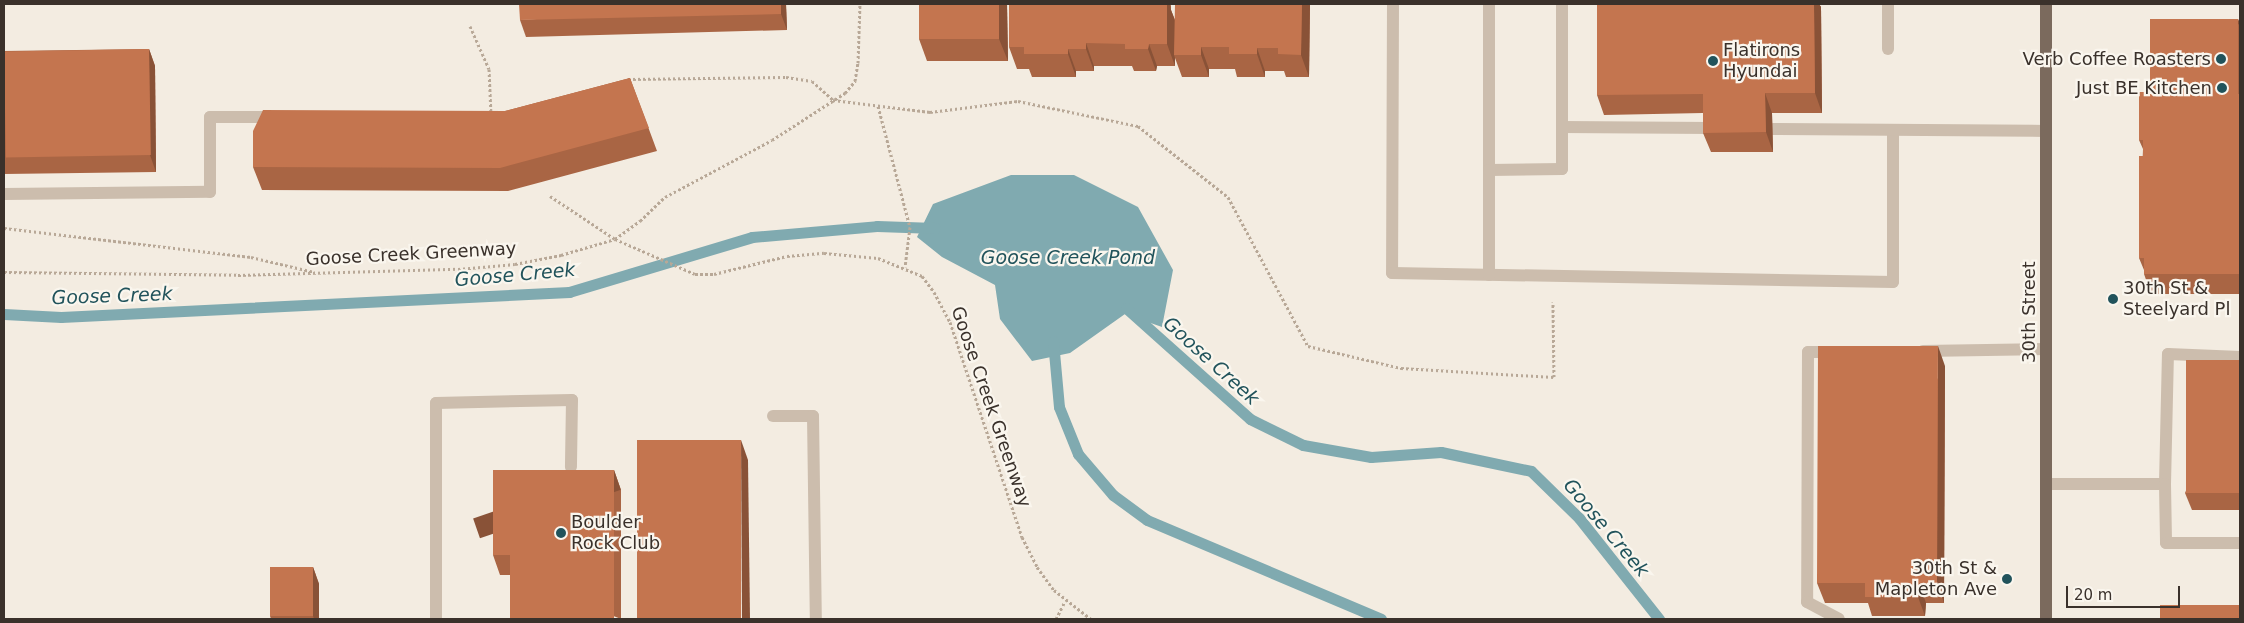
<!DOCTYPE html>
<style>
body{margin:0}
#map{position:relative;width:2244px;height:623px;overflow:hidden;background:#f3ece1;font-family:"DejaVu Sans",sans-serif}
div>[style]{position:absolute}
.water>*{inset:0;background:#80aab0}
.stream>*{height:11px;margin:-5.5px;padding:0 5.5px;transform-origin:5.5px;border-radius:5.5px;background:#80aab0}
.path>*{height:3px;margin-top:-1.5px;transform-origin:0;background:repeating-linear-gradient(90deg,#b8a897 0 2.5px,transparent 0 5px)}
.minor>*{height:12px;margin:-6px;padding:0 6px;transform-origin:6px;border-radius:6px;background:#ccbdad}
.major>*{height:12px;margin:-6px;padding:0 6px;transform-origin:6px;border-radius:6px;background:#7b6a5d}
.wall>*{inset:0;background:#a96544}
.shaded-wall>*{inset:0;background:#895237;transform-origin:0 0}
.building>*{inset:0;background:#c4754f;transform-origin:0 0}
.dots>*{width:14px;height:14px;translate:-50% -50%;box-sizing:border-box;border:2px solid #faf6ee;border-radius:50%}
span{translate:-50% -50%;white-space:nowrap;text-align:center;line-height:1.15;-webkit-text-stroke:4.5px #faf6ee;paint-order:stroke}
.poi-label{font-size:18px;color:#3a312b}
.left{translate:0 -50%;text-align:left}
.right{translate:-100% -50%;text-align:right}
.street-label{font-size:18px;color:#3a312b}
.water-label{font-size:19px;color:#21535b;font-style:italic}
.frame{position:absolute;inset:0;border:5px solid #3a312b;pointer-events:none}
.scale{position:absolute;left:2066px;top:586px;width:114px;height:22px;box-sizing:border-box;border:2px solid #3a312b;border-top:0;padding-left:6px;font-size:15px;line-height:18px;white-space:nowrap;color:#3a312b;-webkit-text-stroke:4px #faf6ee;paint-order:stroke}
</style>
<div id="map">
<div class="water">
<i style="clip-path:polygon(1011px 175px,1074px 175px,1138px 207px,1173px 270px,1162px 327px,1125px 314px,1070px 353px,1032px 361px,1000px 319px,995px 285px,942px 257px,917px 237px,933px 204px)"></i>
</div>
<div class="stream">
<i style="left:1126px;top:308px;width:166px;rotate:41.8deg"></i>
<i style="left:1250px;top:419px;width:59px;rotate:26.1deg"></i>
<i style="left:1303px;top:445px;width:69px;rotate:10deg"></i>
<i style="left:1371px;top:457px;width:70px;rotate:-4.1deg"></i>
<i style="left:1441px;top:452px;width:92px;rotate:11.9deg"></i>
<i style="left:1531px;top:471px;width:67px;rotate:44.4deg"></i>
<i style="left:1579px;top:518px;width:129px;rotate:51.6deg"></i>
<i style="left:4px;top:314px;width:57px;rotate:3deg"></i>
<i style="left:61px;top:317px;width:509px;rotate:-2.82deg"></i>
<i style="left:569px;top:292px;width:191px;rotate:-16.7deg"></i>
<i style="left:752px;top:237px;width:125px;rotate:-5deg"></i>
<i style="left:877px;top:226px;width:58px;rotate:2deg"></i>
<i style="left:1053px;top:341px;width:66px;rotate:84.8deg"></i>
<i style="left:1059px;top:407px;width:51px;rotate:68deg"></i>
<i style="left:1078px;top:454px;width:54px;rotate:49.5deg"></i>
<i style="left:1113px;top:495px;width:42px;rotate:36.3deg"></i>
<i style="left:1147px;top:520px;width:254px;rotate:22.9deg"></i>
</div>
<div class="path">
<i style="left:470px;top:26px;width:47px;rotate:66.2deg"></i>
<i style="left:489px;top:69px;width:45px;rotate:87.5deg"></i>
<i style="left:628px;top:79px;width:158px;rotate:-0.7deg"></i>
<i style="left:786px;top:77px;width:26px;rotate:9deg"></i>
<i style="left:812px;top:81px;width:28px;rotate:42deg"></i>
<i style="left:833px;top:100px;width:98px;rotate:7.1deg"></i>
<i style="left:930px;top:112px;width:89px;rotate:-7.1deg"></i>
<i style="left:1018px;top:101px;width:123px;rotate:11.8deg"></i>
<i style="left:1138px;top:126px;width:115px;rotate:38.3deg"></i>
<i style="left:1228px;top:197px;width:169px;rotate:61.8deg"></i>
<i style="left:1308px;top:346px;width:96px;rotate:13.3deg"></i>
<i style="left:1401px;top:368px;width:153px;rotate:3.4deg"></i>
<i style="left:1554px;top:377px;width:75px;rotate:-90.8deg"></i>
<i style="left:878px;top:106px;width:125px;rotate:75.2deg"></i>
<i style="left:910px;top:227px;width:40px;rotate:97.1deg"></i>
<i style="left:550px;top:196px;width:78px;rotate:33.5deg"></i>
<i style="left:615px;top:239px;width:31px;rotate:-36deg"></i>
<i style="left:640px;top:221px;width:35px;rotate:-44deg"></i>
<i style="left:665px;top:197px;width:121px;rotate:-28deg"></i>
<i style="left:772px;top:140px;width:87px;rotate:-32.8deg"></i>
<i style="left:845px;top:93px;width:16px;rotate:-50deg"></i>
<i style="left:855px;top:81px;width:18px;rotate:-81deg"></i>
<i style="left:858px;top:63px;width:59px;rotate:-88.1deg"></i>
<i style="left:4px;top:228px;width:249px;rotate:6.7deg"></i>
<i style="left:251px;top:257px;width:65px;rotate:13.4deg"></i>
<i style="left:4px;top:272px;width:234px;rotate:0.7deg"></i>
<i style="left:238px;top:275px;width:220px;rotate:-1.6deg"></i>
<i style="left:458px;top:269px;width:57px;rotate:-5deg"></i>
<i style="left:515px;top:264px;width:47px;rotate:-11.1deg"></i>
<i style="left:561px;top:255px;width:56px;rotate:-16.5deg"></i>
<i style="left:615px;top:239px;width:87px;rotate:23.6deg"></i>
<i style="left:695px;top:274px;width:19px"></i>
<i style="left:714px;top:274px;width:75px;rotate:-13.9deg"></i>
<i style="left:787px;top:256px;width:37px;rotate:-5deg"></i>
<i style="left:824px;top:253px;width:54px;rotate:5.3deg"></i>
<i style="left:878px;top:258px;width:48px;rotate:22.2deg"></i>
<i style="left:922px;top:276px;width:20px;rotate:53deg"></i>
<i style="left:934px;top:292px;width:34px;rotate:62deg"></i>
<i style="left:950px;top:322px;width:227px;rotate:71.5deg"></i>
<i style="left:1022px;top:537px;width:34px;rotate:63deg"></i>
<i style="left:1037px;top:567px;width:29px;rotate:54deg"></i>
<i style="left:1054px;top:590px;width:47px;rotate:38.1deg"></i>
<i style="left:1056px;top:619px;width:20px;rotate:-63deg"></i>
</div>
<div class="minor">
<i style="left:1393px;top:4px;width:269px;rotate:90.2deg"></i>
<i style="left:1392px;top:273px;width:501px;rotate:1.03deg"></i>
<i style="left:1893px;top:282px;width:152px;rotate:-90deg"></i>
<i style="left:1489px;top:4px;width:166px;rotate:90deg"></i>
<i style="left:1888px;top:4px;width:45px;rotate:90deg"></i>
<i style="left:1562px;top:127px;width:149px;rotate:0.4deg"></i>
<i style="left:1773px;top:129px;width:273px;rotate:0.4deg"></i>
<i style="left:4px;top:194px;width:206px;rotate:-0.6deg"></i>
<i style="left:210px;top:192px;width:75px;rotate:-90deg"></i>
<i style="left:210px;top:117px;width:66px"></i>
<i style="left:1489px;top:275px;width:105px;rotate:-90deg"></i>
<i style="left:1489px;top:170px;width:73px;rotate:-0.8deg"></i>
<i style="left:1562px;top:169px;width:165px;rotate:-90deg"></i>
<i style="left:1923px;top:351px;width:123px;rotate:-0.9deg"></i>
<i style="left:1836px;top:352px;width:28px;rotate:180deg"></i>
<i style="left:1808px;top:352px;width:250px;rotate:90.2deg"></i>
<i style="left:1807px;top:602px;width:36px;rotate:28deg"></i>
<i style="left:773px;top:416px;width:40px"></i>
<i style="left:813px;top:416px;width:203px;rotate:89.2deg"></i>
<i style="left:2047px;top:484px;width:118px"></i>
<i style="left:2165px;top:484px;width:130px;rotate:-88.7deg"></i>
<i style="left:2168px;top:354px;width:72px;rotate:2.4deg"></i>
<i style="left:2165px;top:484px;width:59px;rotate:89deg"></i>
<i style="left:2166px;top:543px;width:74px"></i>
<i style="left:436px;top:619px;width:216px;rotate:-90deg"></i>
<i style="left:436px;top:403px;width:136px;rotate:-1.3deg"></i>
<i style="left:572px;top:400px;width:67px;rotate:90.9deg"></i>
</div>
<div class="major">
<i style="left:2046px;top:4px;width:615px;rotate:90deg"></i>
</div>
<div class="wall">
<i style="clip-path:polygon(786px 4px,787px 30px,526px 37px,520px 20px)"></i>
<i style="clip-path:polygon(1007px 4px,1008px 61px,927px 61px,919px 39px)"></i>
<i style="clip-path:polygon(1175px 4px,1310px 4px,1309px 77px,1286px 77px,1284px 71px,1265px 71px,1265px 77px,1237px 77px,1235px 69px,1209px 69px,1209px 77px,1182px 77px,1175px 58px,1175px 66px,1157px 66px,1156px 71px,1134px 71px,1132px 66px,1094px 66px,1094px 71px,1076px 71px,1076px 77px,1032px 77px,1029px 69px,1017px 69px,1009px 47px,1171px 5px,1171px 10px,1175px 20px)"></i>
<i style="clip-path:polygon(1597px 4px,1819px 4px,1821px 7px,1822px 113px,1772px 113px,1773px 152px,1711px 152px,1703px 133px,1703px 113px,1604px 115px,1597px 95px)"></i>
<i style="clip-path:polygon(2238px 19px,2240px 24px,2240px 294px,2151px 294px,2144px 274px,2144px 270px,2139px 258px,2143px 149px,2139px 140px,2150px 92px)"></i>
<i style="clip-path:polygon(149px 49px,155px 66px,156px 172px,4px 174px,4px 51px)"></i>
<i style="clip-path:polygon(630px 78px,657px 151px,508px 191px,262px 190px,253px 167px,505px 111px)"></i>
<i style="clip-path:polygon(2240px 360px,2240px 510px,2192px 510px,2185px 493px)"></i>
<i style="clip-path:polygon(1945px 366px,1944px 603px,1926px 603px,1925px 616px,1872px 616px,1868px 603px,1825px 603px,1817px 583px)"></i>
<i style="clip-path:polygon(614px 470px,621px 490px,621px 619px,510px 575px,500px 575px,493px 555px)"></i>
<i style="clip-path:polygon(313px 567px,319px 584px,319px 619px,271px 619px,270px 616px)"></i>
</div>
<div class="shaded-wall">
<i style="clip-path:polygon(781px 4px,786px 4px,787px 30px,781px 14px)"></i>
<i style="clip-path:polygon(999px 4px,1007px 4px,1008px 61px,999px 39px)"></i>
<i style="clip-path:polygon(1164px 4px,1170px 4px,1171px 10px,1176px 23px,1174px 55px,1175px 58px,1175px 66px,1167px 44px)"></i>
<i style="clip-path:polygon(1302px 4px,1310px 4px,1309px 77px,1301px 55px)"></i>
<i style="clip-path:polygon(1814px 4px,1819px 4px,1821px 7px,1822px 113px,1815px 93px)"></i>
<i style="left:2238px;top:19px;width:5px;height:75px;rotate:68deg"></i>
<i style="clip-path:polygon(1086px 43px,1094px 66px,1094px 71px,1086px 49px)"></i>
<i style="clip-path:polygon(1149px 44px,1157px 66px,1156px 71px,1148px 49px)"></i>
<i style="clip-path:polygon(1201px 47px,1209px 69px,1209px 77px,1201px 55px)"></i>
<i style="clip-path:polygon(1257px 48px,1265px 71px,1265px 77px,1257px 54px)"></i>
<i style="clip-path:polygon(149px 49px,155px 66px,156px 172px,150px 155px)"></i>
<i style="clip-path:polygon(1068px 49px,1076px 71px,1076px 77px,1068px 54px)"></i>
<i style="clip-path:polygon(1765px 93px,1772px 113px,1773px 152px,1766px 132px)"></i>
<i style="clip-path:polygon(1938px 346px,1945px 366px,1944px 603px,1937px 583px)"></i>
<i style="clip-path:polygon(741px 440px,748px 460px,750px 619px,742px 619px)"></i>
<i style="left:614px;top:470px;width:21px;height:149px;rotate:71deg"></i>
<i style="clip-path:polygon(313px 567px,319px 584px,319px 619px,314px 619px,313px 616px)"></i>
<i style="clip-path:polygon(1919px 583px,1926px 603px,1925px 616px,1918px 597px)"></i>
</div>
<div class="building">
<i style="clip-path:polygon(519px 4px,781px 4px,781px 14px,520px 20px)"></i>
<i style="left:919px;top:4px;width:80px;height:35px"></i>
<i style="clip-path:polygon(1009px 4px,1167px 4px,1167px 44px,1149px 44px,1148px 49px,1125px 49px,1125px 44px,1086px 43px,1086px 49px,1068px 49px,1068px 54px,1024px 54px,1024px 47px,1009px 47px)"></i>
<i style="clip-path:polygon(1175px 4px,1302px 4px,1301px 55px,1278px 54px,1278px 48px,1257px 48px,1257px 54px,1229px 54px,1229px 47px,1201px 47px,1201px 55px,1174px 55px)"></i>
<i style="clip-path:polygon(1597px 4px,1814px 4px,1815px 93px,1765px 93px,1766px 132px,1703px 133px,1703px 94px,1597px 95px)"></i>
<i style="clip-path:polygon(2150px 19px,2238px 19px,2238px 94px,2240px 94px,2240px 274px,2144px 274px,2144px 258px,2139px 258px,2139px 156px,2143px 156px,2143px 140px,2139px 140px,2139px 92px,2150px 92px)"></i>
<i style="left:149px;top:49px;width:106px;height:145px;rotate:89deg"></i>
<i style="clip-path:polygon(630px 78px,649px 128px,500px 168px,253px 167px,253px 131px,263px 110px,505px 111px)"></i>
<i style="clip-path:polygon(1818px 346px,1938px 346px,1937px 583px,1919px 583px,1918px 597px,1865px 597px,1865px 583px,1817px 583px)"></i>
<i style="left:2186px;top:360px;width:54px;height:133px"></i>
<i style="left:741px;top:440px;width:179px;height:104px;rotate:90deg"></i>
<i style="clip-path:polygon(493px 470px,614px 470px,614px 619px,510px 619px,510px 555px,493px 555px)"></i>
<i style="left:313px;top:567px;width:49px;height:43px;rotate:90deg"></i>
<i style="left:2160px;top:605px;width:80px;height:14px"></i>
</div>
<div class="dots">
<i style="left:2221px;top:59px;background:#21535b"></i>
<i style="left:1713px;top:61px;background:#21535b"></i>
<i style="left:2222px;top:88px;background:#21535b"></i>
<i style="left:2113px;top:299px;background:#21535b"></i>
<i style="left:561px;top:533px;background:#21535b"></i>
<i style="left:2007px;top:579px;background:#21535b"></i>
</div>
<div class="poi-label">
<span class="left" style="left:1723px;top:61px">Flatirons<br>Hyundai</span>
<span class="right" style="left:2211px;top:59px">Verb Coffee Roasters</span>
<span class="right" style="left:2212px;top:88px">Just BE Kitchen</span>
<span class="left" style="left:2123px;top:299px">30th St &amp;<br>Steelyard Pl</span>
<span class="left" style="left:571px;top:533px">Boulder<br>Rock Club</span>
<span class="right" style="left:1997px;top:579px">30th St &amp;<br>Mapleton Ave</span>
</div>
<div class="street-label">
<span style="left:411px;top:254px;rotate:-3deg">Goose Creek Greenway</span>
<span style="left:2029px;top:312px;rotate:-90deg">30th Street</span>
<span style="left:991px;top:407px;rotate:71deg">Goose Creek Greenway</span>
</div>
<div class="water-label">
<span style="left:1068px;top:258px">Goose Creek Pond</span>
<span style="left:515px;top:275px;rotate:-5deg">Goose Creek</span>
<span style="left:112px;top:296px;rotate:-2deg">Goose Creek</span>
<span style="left:1211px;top:361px;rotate:42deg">Goose Creek</span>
<span style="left:1606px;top:528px;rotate:50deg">Goose Creek</span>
</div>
<div class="frame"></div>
<div class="scale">20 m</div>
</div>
